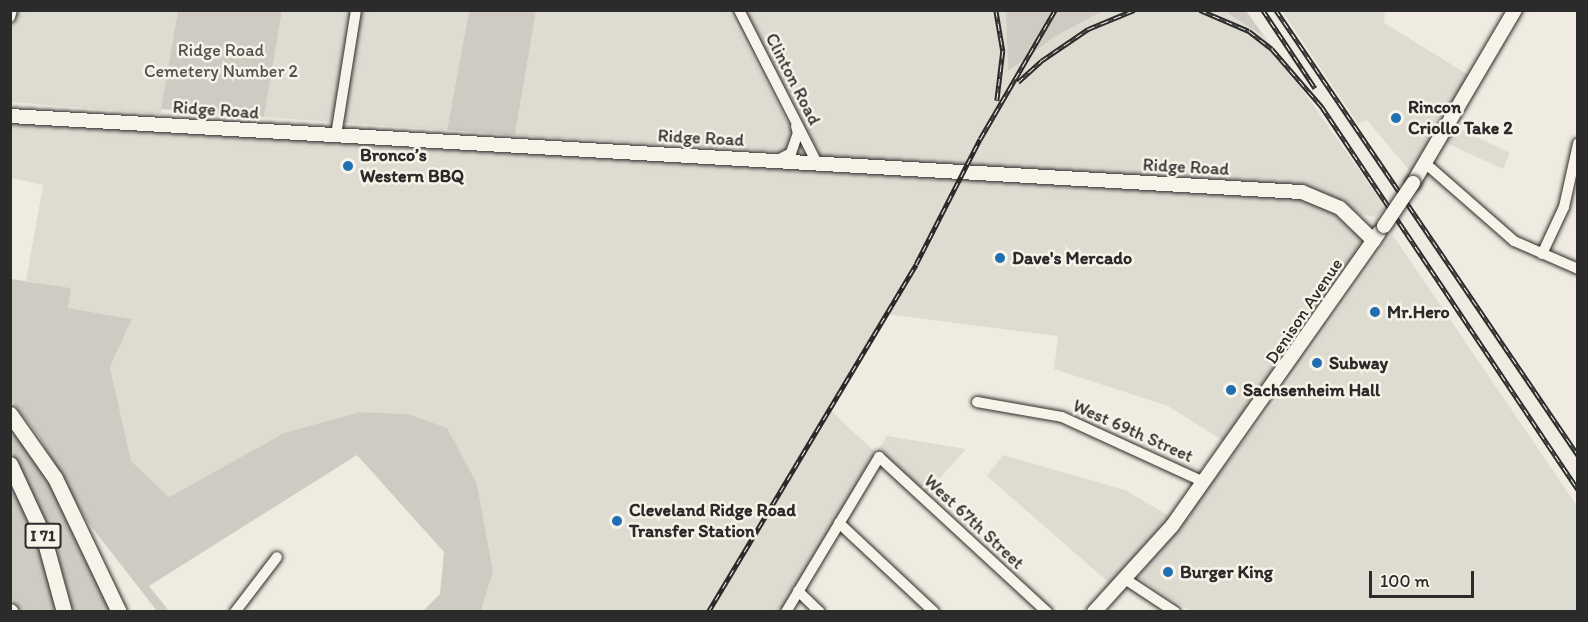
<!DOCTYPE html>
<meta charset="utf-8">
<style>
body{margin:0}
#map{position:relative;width:1588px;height:622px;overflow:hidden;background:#efebe0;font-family:Itim,sans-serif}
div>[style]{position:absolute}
.built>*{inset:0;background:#dedbd1}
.green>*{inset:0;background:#cfcbc2}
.roads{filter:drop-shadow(0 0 2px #2b2b2b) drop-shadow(0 0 2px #2b2b2b)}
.minor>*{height:10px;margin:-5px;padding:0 5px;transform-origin:5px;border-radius:5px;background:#f7f3e8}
.major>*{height:14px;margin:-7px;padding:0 7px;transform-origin:7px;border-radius:7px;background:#f7f3e8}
.highway>*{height:15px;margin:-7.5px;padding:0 7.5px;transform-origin:7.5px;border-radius:7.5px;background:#f7f3e8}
.rail>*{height:4.5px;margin-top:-2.25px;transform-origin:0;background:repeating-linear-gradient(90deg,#f7f3e8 0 7px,#2b2b2b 0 14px);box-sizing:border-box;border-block:2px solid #2b2b2b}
.bridges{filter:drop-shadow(0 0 2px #2b2b2b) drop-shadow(0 0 2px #2b2b2b)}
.major-bridge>*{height:14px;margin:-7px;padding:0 7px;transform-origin:7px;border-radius:7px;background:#f7f3e8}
.dots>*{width:16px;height:16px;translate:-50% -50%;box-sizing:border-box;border:3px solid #f7f3e8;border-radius:50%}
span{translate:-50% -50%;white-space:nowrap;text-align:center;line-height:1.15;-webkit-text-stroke:5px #f7f3e8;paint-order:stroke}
.shield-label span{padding:2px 4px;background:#f7f3e8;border:2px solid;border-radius:4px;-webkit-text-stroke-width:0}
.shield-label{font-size:16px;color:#2b2b2b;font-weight:700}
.park-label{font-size:18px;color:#545351}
.street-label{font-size:18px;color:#2b2b2b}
.poi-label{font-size:18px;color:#2b2b2b;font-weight:700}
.left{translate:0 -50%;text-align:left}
.frame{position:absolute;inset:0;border:12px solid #2b2b2b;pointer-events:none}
.scale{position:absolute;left:1369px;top:571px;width:105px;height:27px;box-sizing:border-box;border:3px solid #2b2b2b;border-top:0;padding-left:8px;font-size:18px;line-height:21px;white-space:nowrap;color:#2b2b2b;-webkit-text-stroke:4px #f7f3e8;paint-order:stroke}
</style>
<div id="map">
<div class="built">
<i style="clip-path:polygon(1221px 10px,1265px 37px,1386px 208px,1376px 217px,1356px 213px,1323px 195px,822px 159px,745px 11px,1006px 11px,1008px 71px,1056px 36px,1103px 11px)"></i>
<i style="clip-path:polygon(10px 11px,178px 11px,161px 114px,11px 102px)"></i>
<i style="clip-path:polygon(282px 11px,469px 11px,447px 130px,264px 117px)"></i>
<i style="clip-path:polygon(536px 11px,728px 11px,804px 153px,515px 135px)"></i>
<i style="clip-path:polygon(1282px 11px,1385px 11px,1384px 23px,1480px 82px,1453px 126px,1510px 153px,1503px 169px,1444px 142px,1419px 182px,1367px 120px,1358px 124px)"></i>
<i style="clip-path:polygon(10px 116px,1323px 199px,1374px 241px,1230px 445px,1168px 406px,1054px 369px,1058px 336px,886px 314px,829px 409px,876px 453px,887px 436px,966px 449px,923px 497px,880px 457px,786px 611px,481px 611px,493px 571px,477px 484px,408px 414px,359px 412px,284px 433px,169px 497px,131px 461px,110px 367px,132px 319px,68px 308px,71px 288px,26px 281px,43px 185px,11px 178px)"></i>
<i style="clip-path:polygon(1392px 234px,1577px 506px,1577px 611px,1191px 611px,1138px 577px,1276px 400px)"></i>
<i style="clip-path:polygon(1003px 455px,1125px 490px,1176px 520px,1116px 589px,987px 476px)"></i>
</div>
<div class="green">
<i style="clip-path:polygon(178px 11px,282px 11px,264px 117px,161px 109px)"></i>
<i style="clip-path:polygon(469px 11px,536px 11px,515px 135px,447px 130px)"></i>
<i style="clip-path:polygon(1006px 11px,1006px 10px,1103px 11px,1056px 36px,1008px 71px)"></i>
<i style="clip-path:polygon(1221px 11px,1246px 11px,1265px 37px,1227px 13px)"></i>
<i style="clip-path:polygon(11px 279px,71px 288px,68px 308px,132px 319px,110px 367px,131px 461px,169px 497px,284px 433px,359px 412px,408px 414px,447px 428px,477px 484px,493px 571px,481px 611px,423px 611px,440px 594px,444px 552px,357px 455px,149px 586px,169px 611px,157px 611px,87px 521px,38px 435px,11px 400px)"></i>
<i style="clip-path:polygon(11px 424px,60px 498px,113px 611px,73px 611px,53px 540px,11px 450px)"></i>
<i style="clip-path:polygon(10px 479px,37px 539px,57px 611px,21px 611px,11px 598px)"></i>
</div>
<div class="roads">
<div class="minor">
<i style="left:739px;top:10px;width:172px;rotate:63deg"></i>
<i style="left:10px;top:17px;width:7px;rotate:-74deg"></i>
<i style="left:336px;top:135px;width:127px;rotate:-80.9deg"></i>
<i style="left:778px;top:160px;width:15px;rotate:-28deg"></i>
<i style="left:791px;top:153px;width:21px;rotate:-71deg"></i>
<i style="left:798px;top:133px;width:7px;rotate:-106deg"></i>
<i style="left:1425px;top:163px;width:118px;rotate:41.2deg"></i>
<i style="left:1514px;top:241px;width:70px;rotate:23.6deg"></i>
<i style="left:1542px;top:254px;width:52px;rotate:-64.9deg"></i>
<i style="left:1564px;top:207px;width:65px;rotate:-77.5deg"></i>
<i style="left:977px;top:402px;width:86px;rotate:10deg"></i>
<i style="left:1062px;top:417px;width:156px;rotate:24.6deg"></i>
<i style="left:839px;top:523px;width:130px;rotate:43.1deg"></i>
<i style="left:1125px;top:579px;width:60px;rotate:33.4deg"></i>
<i style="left:798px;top:591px;width:30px;rotate:44deg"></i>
<i style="left:235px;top:612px;width:69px;rotate:-52.6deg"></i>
<i style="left:786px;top:612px;width:181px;rotate:-59deg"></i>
<i style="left:879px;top:457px;width:229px;rotate:42.7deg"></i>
</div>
<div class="major">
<i style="left:10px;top:116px;width:1294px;rotate:3.37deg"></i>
<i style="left:1302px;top:192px;width:41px;rotate:22.8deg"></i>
<i style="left:1340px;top:208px;width:47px;rotate:44.1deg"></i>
<i style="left:1413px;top:183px;width:201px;rotate:-59.5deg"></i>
<i style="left:1094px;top:612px;width:116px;rotate:-47.8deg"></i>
<i style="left:1172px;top:526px;width:359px;rotate:-54.8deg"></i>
</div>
<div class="highway">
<i style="left:10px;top:414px;width:78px;rotate:54.9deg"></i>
<i style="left:55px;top:478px;width:148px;rotate:64.5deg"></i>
<i style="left:10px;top:464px;width:78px;rotate:65.1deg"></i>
<i style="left:43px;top:535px;width:80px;rotate:74.7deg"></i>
<i style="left:10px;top:611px;width:1px;rotate:45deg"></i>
</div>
</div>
<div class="rail">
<i style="left:996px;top:10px;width:42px;rotate:80.3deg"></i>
<i style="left:1003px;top:51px;width:50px;rotate:96.8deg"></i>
<i style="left:1200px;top:10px;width:53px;rotate:23.2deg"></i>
<i style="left:1249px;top:31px;width:29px;rotate:38deg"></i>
<i style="left:1272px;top:49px;width:77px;rotate:49.2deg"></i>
<i style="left:1322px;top:107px;width:460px;rotate:56.2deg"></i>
<i style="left:1263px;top:10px;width:94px;rotate:56.3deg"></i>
<i style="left:1276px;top:10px;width:538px;rotate:55.84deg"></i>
<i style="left:1018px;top:82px;width:31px;rotate:-42deg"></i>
<i style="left:1041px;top:61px;width:57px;rotate:-34.2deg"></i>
<i style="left:1088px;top:29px;width:50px;rotate:-22.4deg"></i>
<i style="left:708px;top:612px;width:405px;rotate:-59.1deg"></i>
<i style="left:916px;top:264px;width:140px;rotate:-62.9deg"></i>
<i style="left:980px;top:139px;width:149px;rotate:-59.8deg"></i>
</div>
<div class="bridges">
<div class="major-bridge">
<i style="left:1384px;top:226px;width:52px;rotate:-56deg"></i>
</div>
</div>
<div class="dots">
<i style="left:1396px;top:118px;background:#1f6fb2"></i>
<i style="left:348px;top:166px;background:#1f6fb2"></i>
<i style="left:1000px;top:258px;background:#1f6fb2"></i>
<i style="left:1375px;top:312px;background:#1f6fb2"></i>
<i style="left:1317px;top:363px;background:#1f6fb2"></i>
<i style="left:1231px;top:390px;background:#1f6fb2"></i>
<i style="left:617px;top:521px;background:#1f6fb2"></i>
<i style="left:1168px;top:572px;background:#1f6fb2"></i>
</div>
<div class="shield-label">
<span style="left:43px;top:536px">I 71</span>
</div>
<div class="park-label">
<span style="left:221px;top:61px">Ridge Road<br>Cemetery Number 2</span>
</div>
<div class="street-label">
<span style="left:793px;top:79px;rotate:63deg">Clinton Road</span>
<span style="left:216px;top:110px;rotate:4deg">Ridge Road</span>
<span style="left:701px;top:138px;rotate:3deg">Ridge Road</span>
<span style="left:1186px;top:167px;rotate:3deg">Ridge Road</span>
<span style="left:1304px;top:311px;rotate:-56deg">Denison Avenue</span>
<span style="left:1133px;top:431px;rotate:24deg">West 69th Street</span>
<span style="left:974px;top:522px;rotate:43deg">West 67th Street</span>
</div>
<div class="poi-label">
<span class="left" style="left:1408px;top:118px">Rincon<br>Criollo Take 2</span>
<span class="left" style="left:360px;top:166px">Bronco’s<br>Western BBQ</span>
<span class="left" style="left:1012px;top:258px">Dave's Mercado</span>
<span class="left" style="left:1387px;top:312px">Mr.Hero</span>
<span class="left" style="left:1329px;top:363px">Subway</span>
<span class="left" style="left:1243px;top:390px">Sachsenheim Hall</span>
<span class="left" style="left:629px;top:521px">Cleveland Ridge Road<br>Transfer Station</span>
<span class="left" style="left:1180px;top:572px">Burger King</span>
</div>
<div class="frame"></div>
<div class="scale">100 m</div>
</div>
